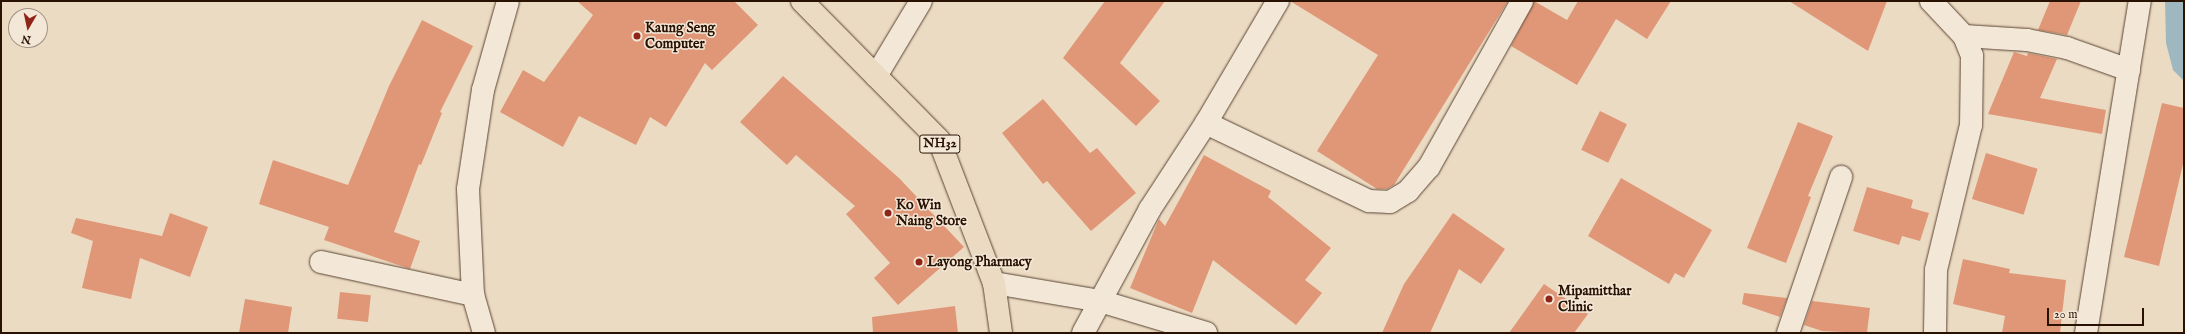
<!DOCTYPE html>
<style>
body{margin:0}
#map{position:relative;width:2185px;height:334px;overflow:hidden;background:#ecdbc3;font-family:"IM FELL English",serif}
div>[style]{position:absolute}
.water>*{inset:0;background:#9fb8bf}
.building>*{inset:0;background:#e09778;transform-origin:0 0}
.roads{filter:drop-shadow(0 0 1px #5a4432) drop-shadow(0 0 1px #5a4432)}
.minor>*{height:22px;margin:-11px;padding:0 11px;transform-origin:11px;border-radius:11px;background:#f3e8d8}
.tertiary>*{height:22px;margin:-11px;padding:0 11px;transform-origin:11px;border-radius:11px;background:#f3e8d8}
.trunk>*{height:22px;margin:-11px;padding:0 11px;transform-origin:11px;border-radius:11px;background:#ecdbc3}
.dots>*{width:11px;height:11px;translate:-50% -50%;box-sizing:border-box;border:2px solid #f3e8d8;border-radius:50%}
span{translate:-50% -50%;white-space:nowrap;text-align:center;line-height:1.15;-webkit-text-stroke:3px #f3e8d8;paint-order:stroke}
.shield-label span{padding:1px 3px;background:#f3e8d8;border:1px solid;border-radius:3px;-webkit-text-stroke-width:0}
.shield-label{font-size:13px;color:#2a1202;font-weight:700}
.poi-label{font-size:14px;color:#2a1202;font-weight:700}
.left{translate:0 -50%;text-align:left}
.frame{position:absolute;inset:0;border:2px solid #2a1202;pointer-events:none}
.north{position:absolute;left:8px;top:8px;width:40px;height:40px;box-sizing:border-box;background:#f3e8d8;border:1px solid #a39282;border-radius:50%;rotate:189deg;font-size:11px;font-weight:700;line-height:16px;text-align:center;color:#2a1202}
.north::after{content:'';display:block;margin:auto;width:14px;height:18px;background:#8f2418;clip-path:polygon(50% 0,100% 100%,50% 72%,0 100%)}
.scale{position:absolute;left:2047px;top:308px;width:97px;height:18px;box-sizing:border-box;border:2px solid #2a1202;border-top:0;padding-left:5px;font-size:12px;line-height:14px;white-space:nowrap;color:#2a1202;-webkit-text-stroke:3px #f3e8d8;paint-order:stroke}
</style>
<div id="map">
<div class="water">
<i style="clip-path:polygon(2165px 1px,2184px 1px,2184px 81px,2173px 70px,2166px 43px)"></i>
</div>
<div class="building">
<i style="clip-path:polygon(577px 1px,734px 1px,758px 25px,712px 70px,705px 63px,666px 127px,650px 117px,636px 145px,579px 116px,563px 147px,500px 112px,523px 70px,544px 82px,593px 15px)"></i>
<i style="clip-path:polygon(1105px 1px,1165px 1px,1120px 63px,1160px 101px,1136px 126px,1063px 58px)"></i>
<i style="clip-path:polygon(1290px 1px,1508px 1px,1394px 185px,1387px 189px,1377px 189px,1317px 151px,1378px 55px)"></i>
<i style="clip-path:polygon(1534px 1px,1567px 20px,1578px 1px,1671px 1px,1647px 39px,1616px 19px,1577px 85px,1511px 46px)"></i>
<i style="clip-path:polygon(1789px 1px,1887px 1px,1868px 51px)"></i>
<i style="clip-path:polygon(2050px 1px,2081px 1px,2067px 35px,2038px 30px)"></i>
<i style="clip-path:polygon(422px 20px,473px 46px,440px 112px,442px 113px,421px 165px,419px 164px,394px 232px,420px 241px,410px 269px,324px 240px,329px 227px,259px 204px,273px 160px,348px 185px,389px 86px)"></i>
<i style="clip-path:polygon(2014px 52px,2027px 56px,2028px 53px,2057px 59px,2040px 98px,2106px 110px,2102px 134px,1988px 114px)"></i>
<i style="clip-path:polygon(783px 76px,899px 178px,964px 247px,898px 305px,874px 278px,890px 263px,846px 214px,855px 206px,796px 155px,787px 165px,740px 122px)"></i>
<i style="clip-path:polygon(1043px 99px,1090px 153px,1097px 148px,1136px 193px,1091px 231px,1047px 181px,1043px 184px,1002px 133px)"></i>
<i style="clip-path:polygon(2162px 103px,2184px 108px,2184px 160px,2159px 266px,2124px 257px)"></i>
<i style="left:1600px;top:111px;width:30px;height:43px;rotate:26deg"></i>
<i style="clip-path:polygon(1798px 122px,1833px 136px,1808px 196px,1811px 197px,1786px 263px,1747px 248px)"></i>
<i style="left:1986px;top:153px;width:54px;height:48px;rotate:17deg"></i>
<i style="clip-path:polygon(1204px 155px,1271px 191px,1268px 197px,1331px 248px,1305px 280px,1322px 293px,1296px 325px,1213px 260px,1192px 313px,1130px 288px,1159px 219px,1165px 226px)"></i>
<i style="clip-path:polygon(1621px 178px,1712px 230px,1684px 278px,1675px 273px,1669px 284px,1588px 236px)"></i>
<i style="clip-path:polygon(1867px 187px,1913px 200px,1911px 208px,1929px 213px,1920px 241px,1902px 236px,1899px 245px,1853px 231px)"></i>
<i style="clip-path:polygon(170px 213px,208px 227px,190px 277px,140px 258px,131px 299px,82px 288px,93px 241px,71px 233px,76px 218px,162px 236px)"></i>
<i style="clip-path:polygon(1453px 213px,1505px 249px,1481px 284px,1459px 269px,1430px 333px,1382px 333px,1404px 284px)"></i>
<i style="clip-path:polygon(1963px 259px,2010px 269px,2009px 273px,2066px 280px,2060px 333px,2002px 333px,2005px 316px,1953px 304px)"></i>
<i style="clip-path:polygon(1544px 284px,1588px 314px,1574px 333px,1509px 333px)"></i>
<i style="left:340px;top:292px;width:31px;height:27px;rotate:6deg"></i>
<i style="clip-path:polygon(1744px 293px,1787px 298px,1780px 317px,1742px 304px)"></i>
<i style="clip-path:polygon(245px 299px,292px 307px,288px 333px,239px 333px)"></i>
<i style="clip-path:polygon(1812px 301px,1870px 308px,1867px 333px,1822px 331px,1804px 325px)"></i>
<i style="clip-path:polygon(955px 306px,958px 333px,873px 333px,872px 317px)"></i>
</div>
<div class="roads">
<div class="minor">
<i style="left:1931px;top:1px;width:48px;rotate:46.7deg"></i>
<i style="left:1964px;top:36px;width:22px;rotate:68deg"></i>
<i style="left:1972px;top:56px;width:69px;rotate:90.8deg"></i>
<i style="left:1971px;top:125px;width:149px;rotate:103.6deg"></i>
<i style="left:1936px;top:270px;width:63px;rotate:90.9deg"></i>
<i style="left:1964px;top:36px;width:63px;rotate:3.6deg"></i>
<i style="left:2027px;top:40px;width:41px;rotate:11.3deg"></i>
<i style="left:2067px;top:48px;width:66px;rotate:19.5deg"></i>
<i style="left:1206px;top:123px;width:181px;rotate:25.6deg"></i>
<i style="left:1369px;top:201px;width:21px;rotate:3deg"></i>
<i style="left:1390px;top:202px;width:21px;rotate:-31deg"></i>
<i style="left:1408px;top:191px;width:32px;rotate:-49deg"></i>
<i style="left:1429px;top:167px;width:190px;rotate:-60.7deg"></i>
<i style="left:321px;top:262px;width:156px;rotate:12.2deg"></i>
<i style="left:994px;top:283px;width:108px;rotate:9.6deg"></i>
<i style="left:1100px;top:301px;width:111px;rotate:16.8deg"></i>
<i style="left:484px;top:333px;width:40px;rotate:-106deg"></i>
<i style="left:473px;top:295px;width:106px;rotate:-92.7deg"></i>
<i style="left:468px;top:189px;width:100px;rotate:-81.4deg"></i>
<i style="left:483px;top:90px;width:92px;rotate:-74.3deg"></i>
<i style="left:1083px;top:333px;width:141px;rotate:-61.6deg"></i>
<i style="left:1150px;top:209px;width:103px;rotate:-56.9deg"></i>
<i style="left:1206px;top:123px;width:142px;rotate:-59.5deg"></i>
<i style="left:1788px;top:333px;width:165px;rotate:-71.2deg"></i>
<i style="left:2086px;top:333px;width:336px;rotate:-80.8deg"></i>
</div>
<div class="tertiary">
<i style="left:876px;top:76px;width:87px;rotate:-59deg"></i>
</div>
<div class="trunk">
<i style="left:802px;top:1px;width:195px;rotate:45.4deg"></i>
<i style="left:939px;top:140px;width:153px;rotate:69deg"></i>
<i style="left:994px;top:283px;width:50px;rotate:82deg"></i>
</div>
</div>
<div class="dots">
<i style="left:637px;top:36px;background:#8f2418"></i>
<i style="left:888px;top:213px;background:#8f2418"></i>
<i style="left:919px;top:262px;background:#8f2418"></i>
<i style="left:1549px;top:299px;background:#8f2418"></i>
</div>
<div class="shield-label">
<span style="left:940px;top:144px">NH32</span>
</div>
<div class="poi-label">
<span class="left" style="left:645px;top:36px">Kaung Seng<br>Computer</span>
<span class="left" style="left:896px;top:213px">Ko Win<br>Naing Store</span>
<span class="left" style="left:927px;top:262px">Layong Pharmacy</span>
<span class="left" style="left:1558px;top:299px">Mipamitthar<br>Clinic</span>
</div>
<div class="frame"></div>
<div class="north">N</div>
<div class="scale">20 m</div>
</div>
